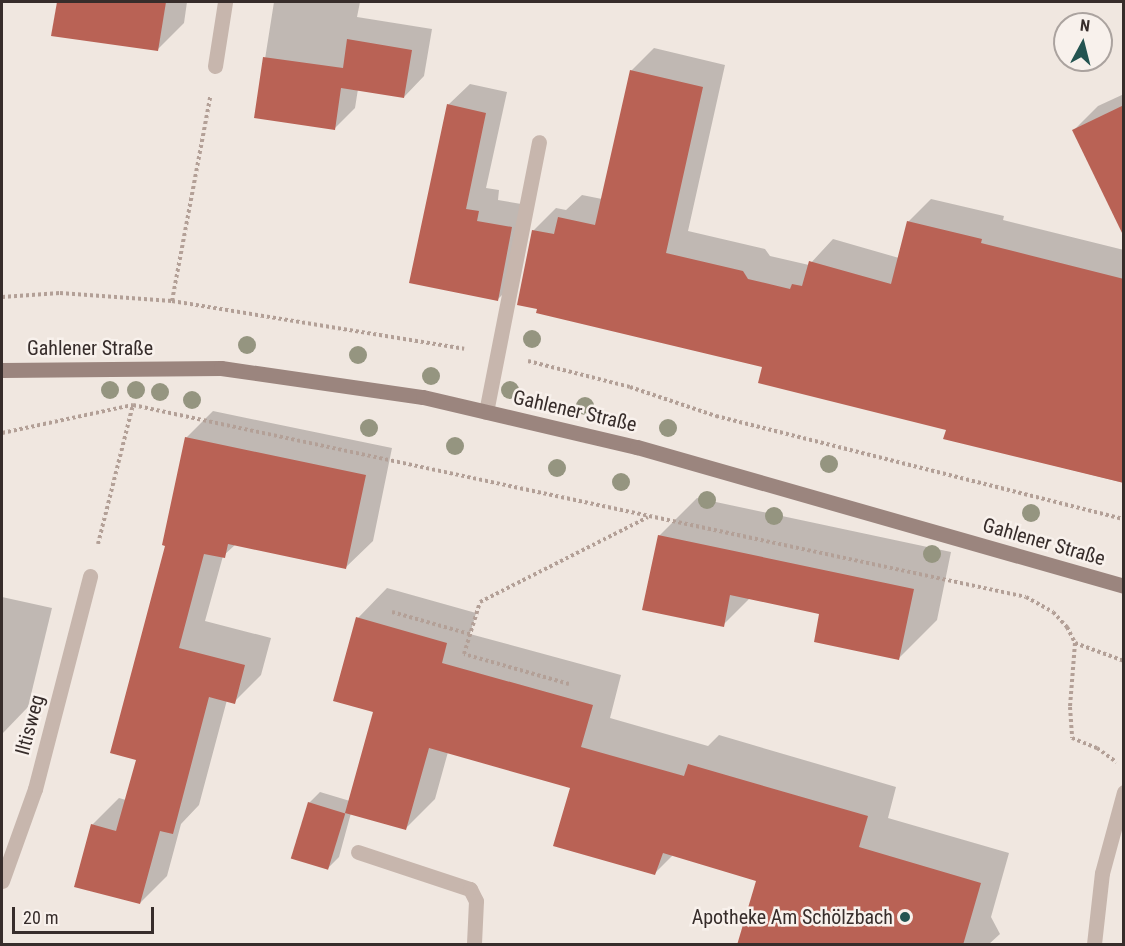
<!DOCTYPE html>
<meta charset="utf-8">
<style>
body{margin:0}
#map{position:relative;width:1125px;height:946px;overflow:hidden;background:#f0e7e0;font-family:"Roboto Condensed",sans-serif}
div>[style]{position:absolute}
.shadow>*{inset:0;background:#0003}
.building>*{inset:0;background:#b96255;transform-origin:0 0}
.path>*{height:4px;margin-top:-2px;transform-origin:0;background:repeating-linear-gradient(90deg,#b3a097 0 3px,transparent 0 6px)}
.lane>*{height:15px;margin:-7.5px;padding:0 7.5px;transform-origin:7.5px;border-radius:7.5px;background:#c7b6ad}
.street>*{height:15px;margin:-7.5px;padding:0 7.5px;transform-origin:7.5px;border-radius:7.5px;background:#c7b6ad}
.secondary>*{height:15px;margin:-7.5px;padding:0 7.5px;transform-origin:7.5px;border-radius:7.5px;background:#9b857e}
.trees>*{width:18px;height:18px;margin:-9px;border-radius:50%;background:#959580}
.dots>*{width:16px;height:16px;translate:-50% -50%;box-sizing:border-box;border:3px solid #f8f1ec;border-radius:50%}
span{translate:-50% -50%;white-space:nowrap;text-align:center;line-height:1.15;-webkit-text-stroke:5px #f8f1ec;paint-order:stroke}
.street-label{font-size:20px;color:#372d2b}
.poi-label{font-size:20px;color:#372d2b}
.right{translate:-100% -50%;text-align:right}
.frame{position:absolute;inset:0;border:3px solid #372d2b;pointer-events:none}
.north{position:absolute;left:1053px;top:12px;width:60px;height:60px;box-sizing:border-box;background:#f8f1ec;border:2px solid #aba39f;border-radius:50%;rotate:7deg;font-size:16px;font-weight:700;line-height:24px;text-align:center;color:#372d2b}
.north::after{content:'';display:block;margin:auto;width:21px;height:27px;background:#245451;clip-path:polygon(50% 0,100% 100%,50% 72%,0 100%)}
.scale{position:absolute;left:12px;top:907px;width:142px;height:27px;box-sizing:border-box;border:3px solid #372d2b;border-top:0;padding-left:8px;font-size:18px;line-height:21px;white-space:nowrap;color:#372d2b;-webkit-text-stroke:4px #f8f1ec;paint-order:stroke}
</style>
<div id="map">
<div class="shadow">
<i style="clip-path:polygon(58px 2px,187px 2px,184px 23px,157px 50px,53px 34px)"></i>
<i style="clip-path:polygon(274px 2px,360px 2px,357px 17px,432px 29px,424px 76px,404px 97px,358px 89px,355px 108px,335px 128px,256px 116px)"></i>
<i style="clip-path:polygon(654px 48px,725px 65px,688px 231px,765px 249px,770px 256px,809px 265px,833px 239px,899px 258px,908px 222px,931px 199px,1004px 216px,1003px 220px,1124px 250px,1124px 483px,945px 438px,947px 429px,764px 366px,533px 231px,556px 208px,566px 210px,582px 195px,602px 199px,631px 71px)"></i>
<i style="clip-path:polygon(470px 84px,507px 92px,486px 188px,499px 190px,498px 200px,533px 206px,519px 278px,497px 300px,411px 282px,448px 105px)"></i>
<i style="clip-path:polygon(1124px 94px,1124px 229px,1074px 130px,1098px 106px)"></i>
<i style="clip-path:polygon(213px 411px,392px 448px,373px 541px,345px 568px,236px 544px,223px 556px,205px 621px,271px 638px,261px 675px,234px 702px,227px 700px,199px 805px,181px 824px,167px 876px,140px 903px,92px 825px,119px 798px,126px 800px,138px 759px,167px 545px,186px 438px)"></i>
<i style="clip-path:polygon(697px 498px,951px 552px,937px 620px,899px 658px,821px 613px,750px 598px,723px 625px,659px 536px)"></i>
<i style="clip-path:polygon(387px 588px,476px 613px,470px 634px,621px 675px,610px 718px,708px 746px,719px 735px,896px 787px,888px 818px,1009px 853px,991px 917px,1000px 934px,989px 944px,739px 944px,758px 880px,673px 855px,654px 874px,572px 787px,448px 752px,435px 799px,405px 829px,351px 813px,339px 857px,328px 868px,309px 803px,320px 792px,350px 801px,375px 711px,358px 618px)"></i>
<i style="clip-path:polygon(2px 597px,52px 608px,28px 707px,2px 734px)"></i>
</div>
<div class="building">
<i style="clip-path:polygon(57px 2px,166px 2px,158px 51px,51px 36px)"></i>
<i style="clip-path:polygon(347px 39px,412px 50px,404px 98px,341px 88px,335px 130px,254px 118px,263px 57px,343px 68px)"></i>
<i style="clip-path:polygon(630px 70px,703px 87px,666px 253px,743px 271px,748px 279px,790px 289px,792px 284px,802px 286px,809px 261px,891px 284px,907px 221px,982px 239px,981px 243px,1124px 279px,1124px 483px,943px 439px,946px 430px,758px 383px,762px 367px,536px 313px,537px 309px,517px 305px,532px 230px,554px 234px,558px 217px,595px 225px)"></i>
<i style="clip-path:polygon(447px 104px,486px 113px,466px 209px,479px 211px,477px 221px,512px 227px,498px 301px,409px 283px)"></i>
<i style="clip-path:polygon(1124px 105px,1124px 237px,1072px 130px)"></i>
<i style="clip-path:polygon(185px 437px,366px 475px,346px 569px,228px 544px,225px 558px,204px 554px,179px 648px,245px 665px,235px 704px,209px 697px,173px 834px,160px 831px,140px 904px,74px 887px,91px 824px,116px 831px,136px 760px,110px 753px,165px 546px,162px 545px)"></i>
<i style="clip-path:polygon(658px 535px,914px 589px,899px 660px,814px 642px,819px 614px,730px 595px,724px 627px,642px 610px)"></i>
<i style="clip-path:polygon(356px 617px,447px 643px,442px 663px,593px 705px,581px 747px,684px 776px,688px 764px,868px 816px,859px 847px,981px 883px,963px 945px,737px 945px,756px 881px,663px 853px,655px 875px,553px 846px,570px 788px,429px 748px,406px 830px,345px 813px,373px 712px,333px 701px)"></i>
<i style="left:308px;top:802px;width:39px;height:59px;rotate:17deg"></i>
</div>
<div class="path">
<i style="left:2px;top:297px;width:58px;rotate:-3.9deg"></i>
<i style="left:60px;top:293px;width:112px;rotate:4.1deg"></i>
<i style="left:172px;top:301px;width:296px;rotate:9.3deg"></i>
<i style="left:172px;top:301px;width:208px;rotate:-79.4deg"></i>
<i style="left:528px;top:361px;width:105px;rotate:14.3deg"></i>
<i style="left:630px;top:387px;width:91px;rotate:18.6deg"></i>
<i style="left:716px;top:416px;width:421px;rotate:14.2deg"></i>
<i style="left:2px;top:433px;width:134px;rotate:-12.1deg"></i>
<i style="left:133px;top:405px;width:913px;rotate:12.13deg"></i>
<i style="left:1026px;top:597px;width:31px;rotate:29deg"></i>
<i style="left:1053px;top:612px;width:21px;rotate:47deg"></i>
<i style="left:1067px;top:627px;width:18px;rotate:63deg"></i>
<i style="left:1075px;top:643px;width:64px;rotate:94.5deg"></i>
<i style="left:1070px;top:707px;width:31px;rotate:86deg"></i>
<i style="left:1072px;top:738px;width:27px;rotate:22deg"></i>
<i style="left:1097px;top:748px;width:24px;rotate:36deg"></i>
<i style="left:98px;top:544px;width:143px;rotate:-75.9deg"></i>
<i style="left:392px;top:612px;width:81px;rotate:15.8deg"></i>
<i style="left:1075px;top:643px;width:52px;rotate:20.2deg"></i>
<i style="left:569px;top:684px;width:109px;rotate:-164.1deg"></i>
<i style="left:464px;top:654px;width:54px;rotate:-72.9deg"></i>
<i style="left:480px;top:602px;width:188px;rotate:-26.8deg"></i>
</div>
<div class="lane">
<i style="left:486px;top:412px;width:275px;rotate:-78.9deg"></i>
<i style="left:358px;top:852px;width:118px;rotate:18.3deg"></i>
<i style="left:470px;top:889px;width:13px;rotate:63deg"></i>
<i style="left:476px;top:901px;width:43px;rotate:92.7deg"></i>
<i style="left:2px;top:881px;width:98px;rotate:-70.3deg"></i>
<i style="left:35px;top:789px;width:220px;rotate:-75.5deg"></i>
</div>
<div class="street">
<i style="left:215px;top:66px;width:65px;rotate:-81.1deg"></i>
<i style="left:1094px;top:944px;width:71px;rotate:-83.6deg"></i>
<i style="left:1102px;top:873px;width:84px;rotate:-74.8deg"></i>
</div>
<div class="secondary">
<i style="left:2px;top:370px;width:219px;rotate:-0.5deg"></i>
<i style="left:221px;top:368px;width:204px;rotate:8.2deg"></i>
<i style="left:423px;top:397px;width:220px;rotate:13.2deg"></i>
<i style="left:637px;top:447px;width:506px;rotate:15.93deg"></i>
</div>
<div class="trees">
<i style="left:532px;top:339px"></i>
<i style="left:247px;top:345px"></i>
<i style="left:358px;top:355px"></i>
<i style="left:431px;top:376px"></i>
<i style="left:110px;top:390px"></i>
<i style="left:136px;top:390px"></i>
<i style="left:510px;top:390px"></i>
<i style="left:160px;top:392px"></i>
<i style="left:192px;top:400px"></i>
<i style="left:585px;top:406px"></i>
<i style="left:369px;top:428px"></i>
<i style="left:668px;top:428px"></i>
<i style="left:455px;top:446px"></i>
<i style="left:829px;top:464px"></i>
<i style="left:557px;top:468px"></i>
<i style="left:621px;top:482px"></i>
<i style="left:707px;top:500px"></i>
<i style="left:1031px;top:513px"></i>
<i style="left:774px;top:516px"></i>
<i style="left:932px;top:554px"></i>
</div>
<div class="dots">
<i style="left:905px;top:917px;background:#245451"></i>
</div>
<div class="street-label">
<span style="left:90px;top:348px">Gahlener Straße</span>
<span style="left:575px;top:411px;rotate:13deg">Gahlener Straße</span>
<span style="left:1044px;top:542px;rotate:16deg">Gahlener Straße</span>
<span style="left:30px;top:725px;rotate:-75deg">Iltisweg</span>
</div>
<div class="poi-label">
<span class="right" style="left:893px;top:917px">Apotheke Am Schölzbach</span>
</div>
<div class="frame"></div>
<div class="north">N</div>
<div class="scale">20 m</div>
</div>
